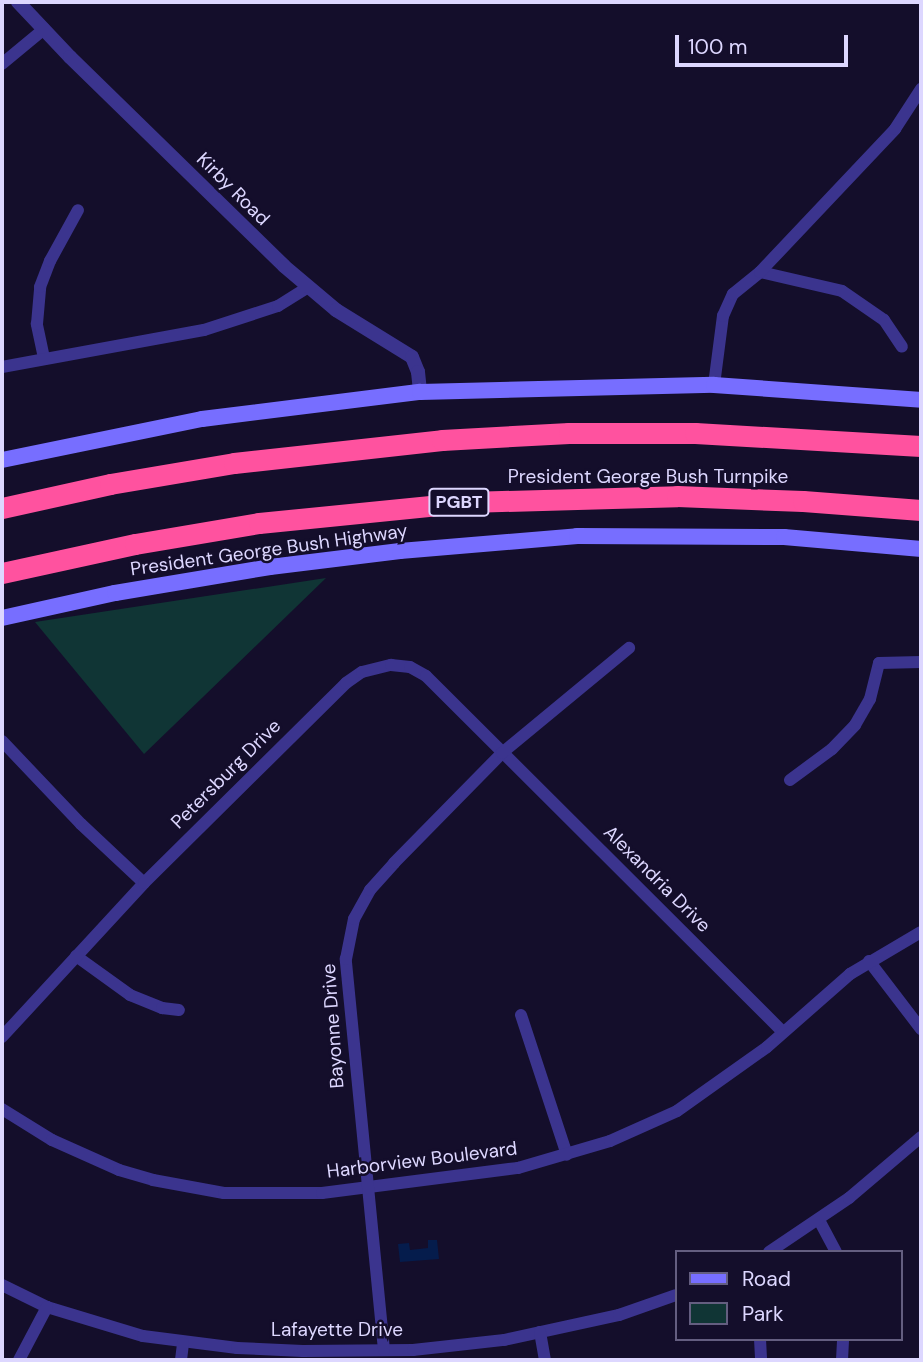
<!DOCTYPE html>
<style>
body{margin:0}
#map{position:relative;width:923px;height:1362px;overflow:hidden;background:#140e2b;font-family:"DM Sans",sans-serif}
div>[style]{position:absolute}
.green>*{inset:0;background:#103535}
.water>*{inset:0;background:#051c4c}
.minor>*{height:12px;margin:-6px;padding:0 6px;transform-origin:6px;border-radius:6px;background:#3b348e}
.tertiary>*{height:14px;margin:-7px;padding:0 7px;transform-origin:7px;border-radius:7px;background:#3b348e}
.secondary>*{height:16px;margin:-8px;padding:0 8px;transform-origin:8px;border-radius:8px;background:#776eff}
.motorway>*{height:21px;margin:-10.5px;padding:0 10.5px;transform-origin:10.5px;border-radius:10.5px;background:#ff529f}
span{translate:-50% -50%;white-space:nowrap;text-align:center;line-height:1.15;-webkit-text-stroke:5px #140e2b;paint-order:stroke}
.shield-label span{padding:2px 5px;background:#140e2b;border:2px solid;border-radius:5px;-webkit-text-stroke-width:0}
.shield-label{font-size:18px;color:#ddd7ff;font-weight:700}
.street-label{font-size:19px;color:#ddd7ff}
.frame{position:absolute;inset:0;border:4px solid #ddd7ff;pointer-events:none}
.legend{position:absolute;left:675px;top:1250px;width:228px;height:91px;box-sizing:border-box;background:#140e2b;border:2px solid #645e80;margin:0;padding:9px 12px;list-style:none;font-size:21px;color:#ddd7ff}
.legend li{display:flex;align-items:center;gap:14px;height:35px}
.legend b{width:35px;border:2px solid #645e80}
.scale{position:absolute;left:675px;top:35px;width:173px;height:32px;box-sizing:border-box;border:4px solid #ddd7ff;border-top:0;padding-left:9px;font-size:21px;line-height:24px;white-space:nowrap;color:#ddd7ff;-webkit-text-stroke:5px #140e2b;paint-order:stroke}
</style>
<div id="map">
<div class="green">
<i style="clip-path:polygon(326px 578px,144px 754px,35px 622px)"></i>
</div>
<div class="water">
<i style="clip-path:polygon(428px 1240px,437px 1240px,439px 1259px,400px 1262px,398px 1244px,409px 1243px,410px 1250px,428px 1248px)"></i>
</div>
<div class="minor">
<i style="left:2px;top:64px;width:55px;rotate:-39.8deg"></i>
<i style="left:760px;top:272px;width:84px;rotate:13deg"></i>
<i style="left:842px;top:291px;width:51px;rotate:34.6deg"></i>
<i style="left:884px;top:320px;width:32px;rotate:56deg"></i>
<i style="left:44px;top:358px;width:35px;rotate:-102deg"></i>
<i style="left:37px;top:324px;width:37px;rotate:-85deg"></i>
<i style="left:40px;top:287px;width:28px;rotate:-69deg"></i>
<i style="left:50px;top:261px;width:58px;rotate:-61.2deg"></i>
<i style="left:2px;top:367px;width:205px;rotate:-10.4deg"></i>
<i style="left:204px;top:330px;width:78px;rotate:-18deg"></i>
<i style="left:278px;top:306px;width:36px;rotate:-32deg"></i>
<i style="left:714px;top:385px;width:70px;rotate:-82.6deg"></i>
<i style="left:723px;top:316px;width:24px;rotate:-66deg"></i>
<i style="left:733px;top:294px;width:35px;rotate:-39deg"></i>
<i style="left:760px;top:272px;width:197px;rotate:-46.6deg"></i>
<i style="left:895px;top:129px;width:48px;rotate:-57deg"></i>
<i style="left:2px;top:741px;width:115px;rotate:46.4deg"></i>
<i style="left:81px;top:824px;width:86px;rotate:43.1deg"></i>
<i style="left:790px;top:780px;width:52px;rotate:-36.4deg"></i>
<i style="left:832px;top:749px;width:33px;rotate:-46deg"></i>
<i style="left:855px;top:725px;width:30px;rotate:-60deg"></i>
<i style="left:870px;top:699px;width:37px;rotate:-76deg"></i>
<i style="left:879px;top:663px;width:42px;rotate:-1.4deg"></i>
<i style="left:76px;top:956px;width:67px;rotate:35.8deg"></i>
<i style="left:130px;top:995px;width:35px;rotate:22deg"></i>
<i style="left:162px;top:1008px;width:17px;rotate:7deg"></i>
<i style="left:869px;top:961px;width:86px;rotate:52.6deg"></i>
<i style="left:521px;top:1015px;width:147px;rotate:71.8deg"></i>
<i style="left:2px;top:1037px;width:209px;rotate:-47.3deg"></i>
<i style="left:144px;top:883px;width:284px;rotate:-44.7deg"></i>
<i style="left:346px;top:683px;width:19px;rotate:-35deg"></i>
<i style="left:362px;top:672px;width:30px;rotate:-14deg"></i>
<i style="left:391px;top:665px;width:19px;rotate:6deg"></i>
<i style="left:410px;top:667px;width:18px;rotate:29deg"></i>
<i style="left:426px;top:676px;width:504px;rotate:44.92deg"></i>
<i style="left:2px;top:1109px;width:59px;rotate:31.8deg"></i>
<i style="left:52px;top:1140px;width:73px;rotate:24.1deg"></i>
<i style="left:119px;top:1170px;width:35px;rotate:16deg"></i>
<i style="left:153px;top:1180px;width:72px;rotate:10.4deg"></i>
<i style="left:224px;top:1193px;width:98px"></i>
<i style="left:322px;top:1193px;width:198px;rotate:-7.3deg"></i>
<i style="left:518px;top:1168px;width:96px;rotate:-16.4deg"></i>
<i style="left:610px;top:1141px;width:73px;rotate:-24.1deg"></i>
<i style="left:677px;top:1111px;width:110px;rotate:-35.4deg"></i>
<i style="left:767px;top:1047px;width:111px;rotate:-41.3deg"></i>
<i style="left:850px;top:974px;width:82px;rotate:-30.6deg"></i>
<i style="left:819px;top:1220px;width:36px;rotate:62deg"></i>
<i style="left:769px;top:1252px;width:97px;rotate:-34deg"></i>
<i style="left:849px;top:1198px;width:94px;rotate:-40.3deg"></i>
<i style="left:2px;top:1285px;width:50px;rotate:26.1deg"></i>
<i style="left:47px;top:1307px;width:100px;rotate:16.8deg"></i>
<i style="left:143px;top:1336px;width:95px;rotate:7.3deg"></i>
<i style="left:237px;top:1348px;width:66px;rotate:2.6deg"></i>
<i style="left:303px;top:1351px;width:110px;rotate:-0.5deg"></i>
<i style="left:413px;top:1350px;width:92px;rotate:-6.3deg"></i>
<i style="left:504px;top:1340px;width:118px;rotate:-12.3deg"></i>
<i style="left:619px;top:1315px;width:60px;rotate:-19.3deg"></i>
<i style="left:540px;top:1332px;width:28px;rotate:80deg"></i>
<i style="left:760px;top:1339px;width:21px;rotate:87deg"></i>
<i style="left:384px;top:1350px;width:393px;rotate:-95.6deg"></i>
<i style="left:346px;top:959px;width:41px;rotate:-78.7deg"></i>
<i style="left:354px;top:919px;width:33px;rotate:-61deg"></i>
<i style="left:370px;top:890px;width:36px;rotate:-48deg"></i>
<i style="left:394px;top:863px;width:154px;rotate:-45.5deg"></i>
<i style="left:502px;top:753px;width:165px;rotate:-39.6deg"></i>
<i style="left:19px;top:1360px;width:60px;rotate:-62.2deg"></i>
<i style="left:181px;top:1360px;width:17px;rotate:-83deg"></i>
<i style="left:842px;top:1360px;width:21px;rotate:-87deg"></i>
</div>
<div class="tertiary">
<i style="left:18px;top:2px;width:76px;rotate:46.6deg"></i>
<i style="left:70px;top:57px;width:299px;rotate:44.3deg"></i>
<i style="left:284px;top:266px;width:68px;rotate:40.2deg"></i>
<i style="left:336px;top:310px;width:89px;rotate:31.7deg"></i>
<i style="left:412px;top:357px;width:16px;rotate:68deg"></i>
<i style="left:418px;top:372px;width:20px;rotate:84deg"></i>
</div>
<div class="secondary">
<i style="left:2px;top:460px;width:204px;rotate:-11.6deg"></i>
<i style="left:202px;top:419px;width:220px;rotate:-7.1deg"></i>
<i style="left:420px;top:392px;width:294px;rotate:-1.4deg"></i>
<i style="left:714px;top:385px;width:208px;rotate:4.1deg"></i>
<i style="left:2px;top:618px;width:116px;rotate:-12.5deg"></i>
<i style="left:115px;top:593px;width:157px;rotate:-9.5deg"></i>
<i style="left:270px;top:567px;width:131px;rotate:-7deg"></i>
<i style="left:400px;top:551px;width:178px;rotate:-4.8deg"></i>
<i style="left:577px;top:536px;width:207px;rotate:0.3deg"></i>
<i style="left:784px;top:537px;width:138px;rotate:5deg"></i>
</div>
<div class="motorway">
<i style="left:2px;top:508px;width:111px;rotate:-12.5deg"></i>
<i style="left:110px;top:484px;width:126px;rotate:-9.6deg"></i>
<i style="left:234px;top:463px;width:209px;rotate:-6.3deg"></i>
<i style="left:442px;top:440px;width:127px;rotate:-3.2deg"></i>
<i style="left:569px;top:433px;width:126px"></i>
<i style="left:695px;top:433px;width:226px;rotate:3.3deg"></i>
<i style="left:2px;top:573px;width:136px;rotate:-12.3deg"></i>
<i style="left:135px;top:544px;width:126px;rotate:-9.6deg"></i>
<i style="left:259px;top:523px;width:210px;rotate:-5.7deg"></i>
<i style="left:468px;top:502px;width:209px;rotate:-1.6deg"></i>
<i style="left:677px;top:496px;width:126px;rotate:2.3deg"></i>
<i style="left:803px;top:501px;width:118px;rotate:4.4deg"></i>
</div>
<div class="shield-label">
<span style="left:459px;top:502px">PGBT</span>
</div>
<div class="street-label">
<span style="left:233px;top:189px;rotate:45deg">Kirby Road</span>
<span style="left:648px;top:477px">President George Bush Turnpike</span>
<span style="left:269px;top:550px;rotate:-8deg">President George Bush Highway</span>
<span style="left:226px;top:774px;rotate:-45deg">Petersburg Drive</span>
<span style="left:657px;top:879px;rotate:45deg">Alexandria Drive</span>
<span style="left:333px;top:1026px;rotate:-94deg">Bayonne Drive</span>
<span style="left:422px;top:1160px;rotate:-7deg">Harborview Boulevard</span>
<span style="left:337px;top:1330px">Lafayette Drive</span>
</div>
<div class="frame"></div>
<ul class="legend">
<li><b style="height:9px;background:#776eff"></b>Road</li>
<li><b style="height:19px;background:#103535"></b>Park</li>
</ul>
<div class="scale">100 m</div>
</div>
